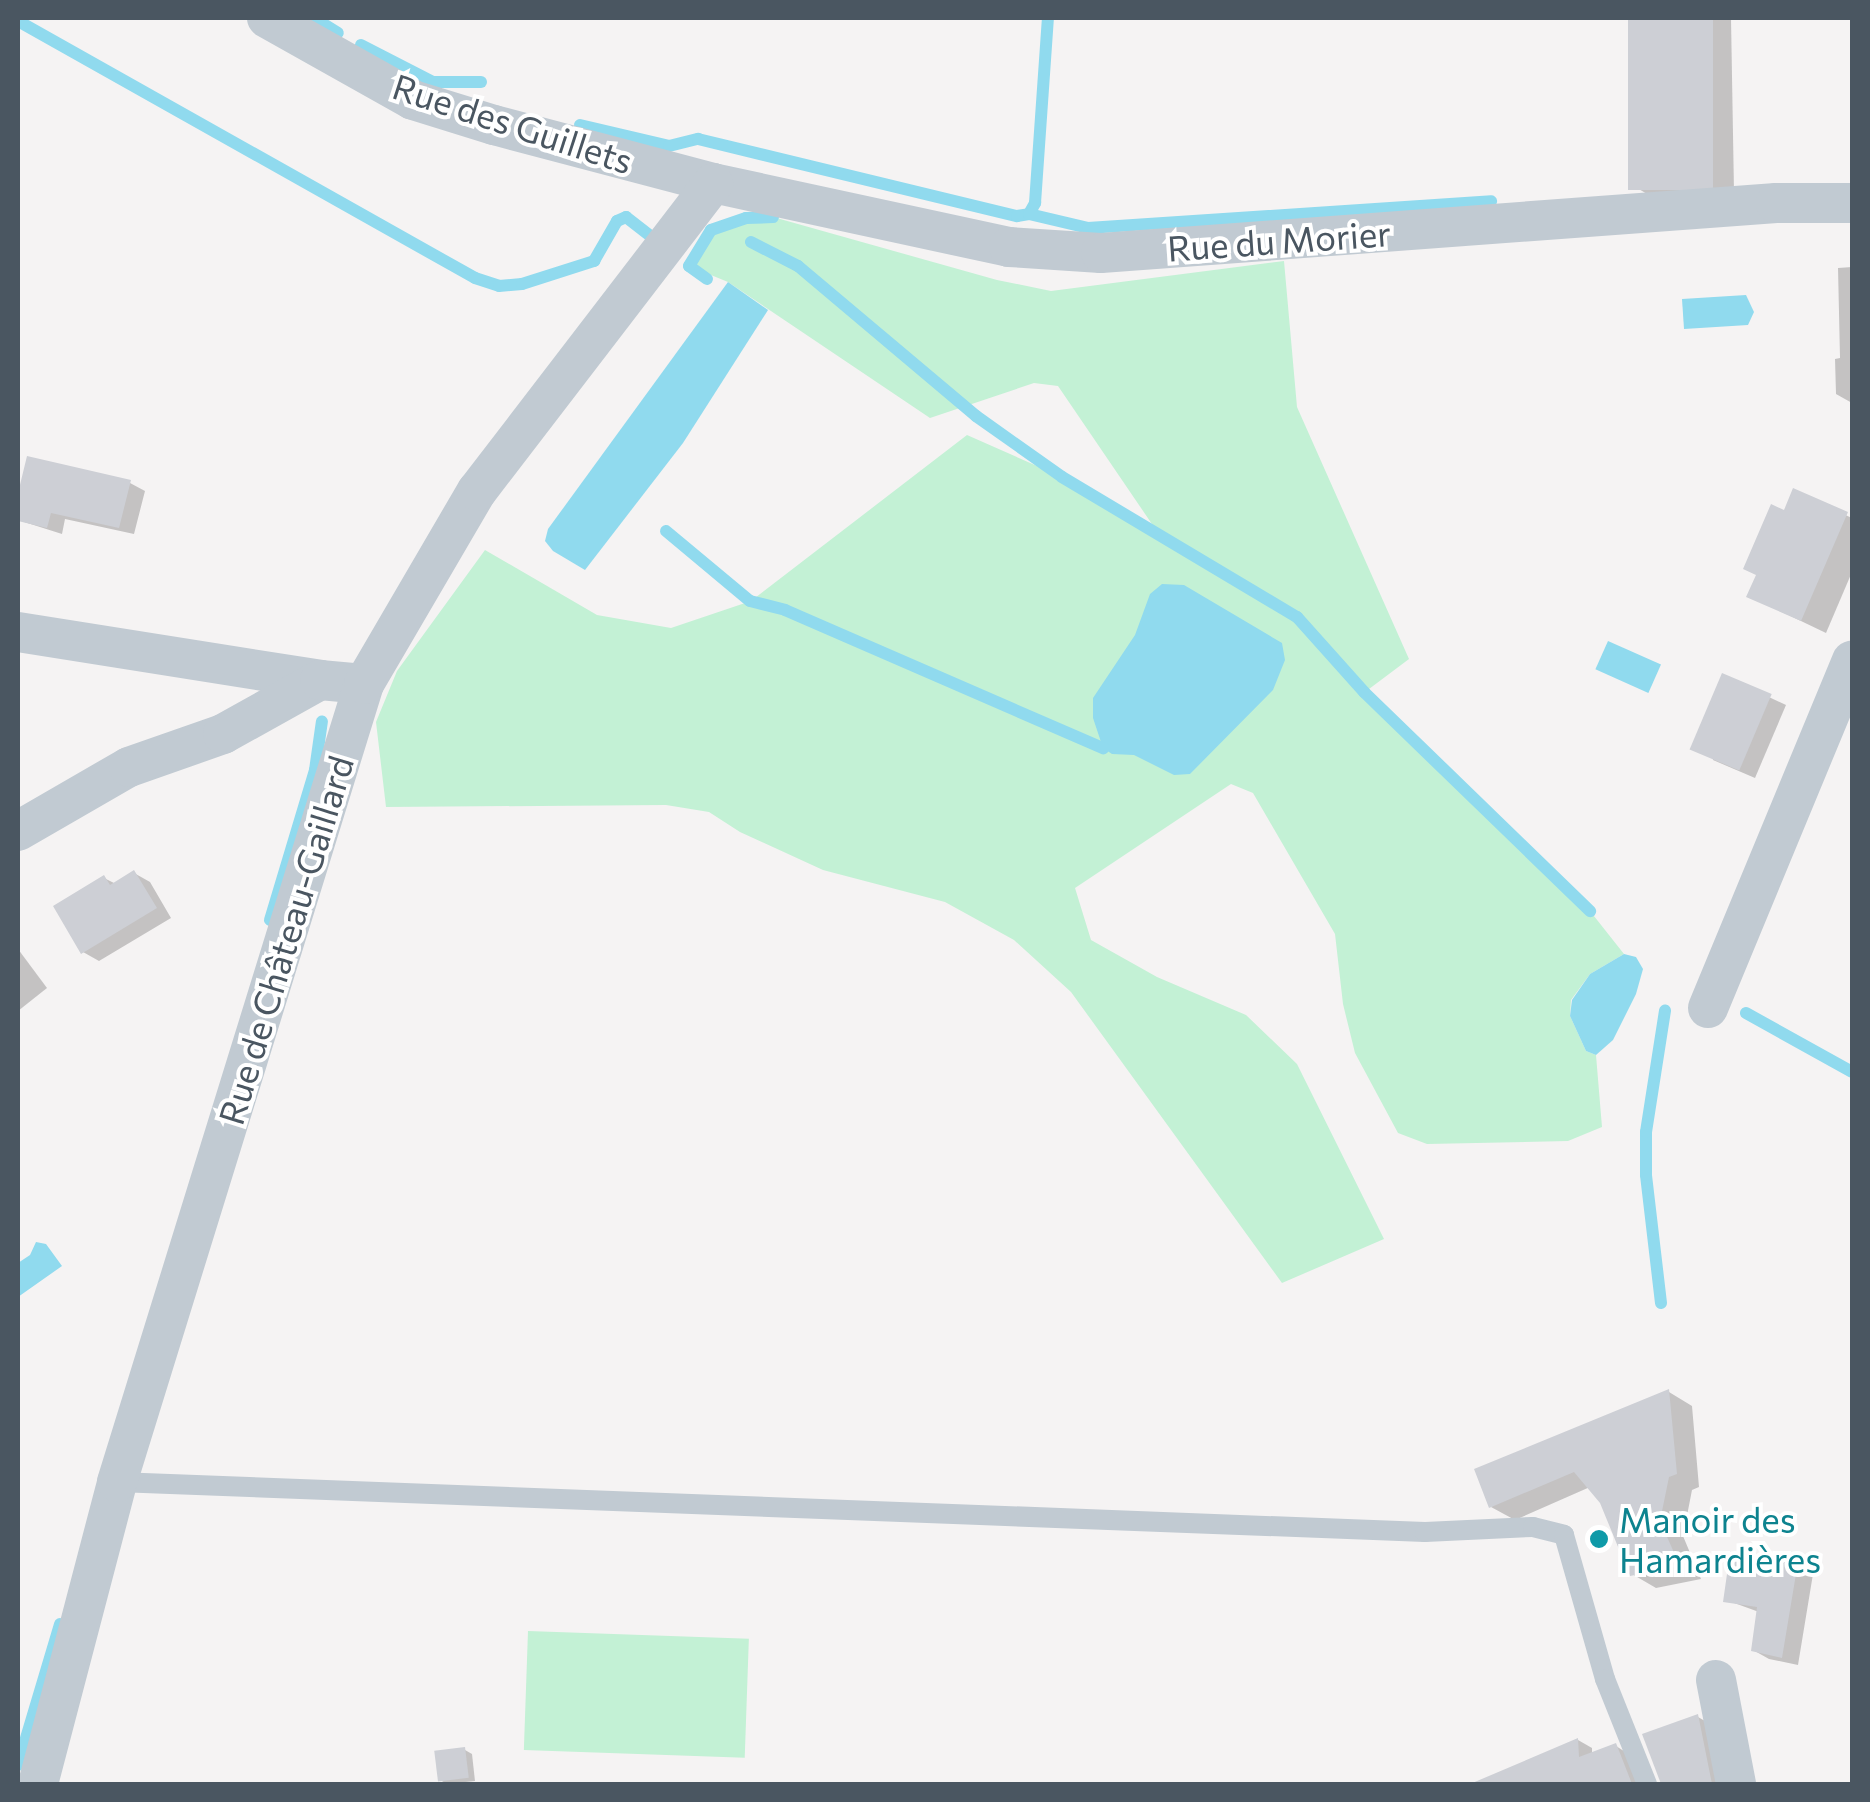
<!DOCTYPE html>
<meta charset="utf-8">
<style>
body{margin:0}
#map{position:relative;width:1870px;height:1802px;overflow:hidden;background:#f5f3f3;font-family:Commissioner,sans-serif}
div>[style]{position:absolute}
.green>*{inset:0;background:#c3f1d5;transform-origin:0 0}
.water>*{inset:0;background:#90daee;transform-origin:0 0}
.shadow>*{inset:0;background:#0003}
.stream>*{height:12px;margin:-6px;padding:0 6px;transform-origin:6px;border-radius:6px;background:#90daee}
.building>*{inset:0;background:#cdcfd5;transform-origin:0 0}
.service>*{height:20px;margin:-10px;padding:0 10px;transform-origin:10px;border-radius:10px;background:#c1cad2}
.minor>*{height:40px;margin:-20px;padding:0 20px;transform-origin:20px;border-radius:20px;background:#c1cad2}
.dots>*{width:28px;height:28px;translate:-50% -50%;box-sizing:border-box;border:5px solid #fff;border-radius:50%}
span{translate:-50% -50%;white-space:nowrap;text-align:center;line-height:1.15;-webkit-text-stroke:8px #fff;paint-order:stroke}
.street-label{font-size:35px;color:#4a5661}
.culture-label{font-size:35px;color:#0d838f}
.left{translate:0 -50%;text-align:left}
.frame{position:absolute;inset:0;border:20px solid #4a5661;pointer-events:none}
</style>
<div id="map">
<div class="green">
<i style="clip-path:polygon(773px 217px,997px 280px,1051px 291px,1284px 261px,1297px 407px,1409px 659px,1365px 692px,1590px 911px,1624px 954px,1590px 974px,1571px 1000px,1570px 1016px,1586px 1051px,1596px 1055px,1602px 1127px,1568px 1141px,1427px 1144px,1398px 1133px,1355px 1053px,1343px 1004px,1335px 934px,1253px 793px,1231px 784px,1075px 888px,1091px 940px,1157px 977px,1246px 1015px,1297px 1064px,1384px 1239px,1282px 1283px,1071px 992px,1014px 940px,945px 902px,823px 870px,740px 832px,709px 812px,666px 805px,386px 807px,376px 722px,397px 671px,485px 550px,597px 615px,671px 628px,751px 601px,967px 435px,1062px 477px,1156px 530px,1058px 386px,1034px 383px,930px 418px,728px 282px,689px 266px,711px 230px,746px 218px)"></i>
<i style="left:528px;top:1631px;width:221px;height:119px;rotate:2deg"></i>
</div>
<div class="water">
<i style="clip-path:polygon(728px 282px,768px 310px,683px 443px,585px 570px,553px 551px,545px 541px,548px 529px)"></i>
<i style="clip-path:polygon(1746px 295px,1754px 312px,1748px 325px,1684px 329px,1682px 299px)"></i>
<i style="clip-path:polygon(1162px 584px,1184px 585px,1282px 643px,1285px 660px,1273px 690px,1190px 774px,1174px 775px,1134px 755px,1112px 754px,1103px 748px,1093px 718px,1093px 698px,1135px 635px,1150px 594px)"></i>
<i style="left:1608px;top:641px;width:58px;height:31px;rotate:24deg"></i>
<i style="clip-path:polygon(1624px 954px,1636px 957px,1643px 969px,1636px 994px,1613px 1040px,1596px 1055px,1586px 1051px,1570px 1016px,1572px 1000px,1590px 974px)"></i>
<i style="clip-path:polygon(36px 1242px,46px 1244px,62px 1266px,18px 1297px,18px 1263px,30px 1255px)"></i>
</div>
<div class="shadow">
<i style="clip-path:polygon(1630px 18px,1731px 18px,1734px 192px,1654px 198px,1637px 188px)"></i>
<i style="clip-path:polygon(1852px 267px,1852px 403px,1836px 394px,1835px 359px,1840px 358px,1838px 268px)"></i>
<i style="clip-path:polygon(29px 459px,130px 483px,145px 491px,134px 534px,65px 519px,62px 534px,18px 520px)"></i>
<i style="clip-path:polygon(1795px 492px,1852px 518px,1852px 572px,1826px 633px,1749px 596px)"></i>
<i style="clip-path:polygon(1724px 676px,1786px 705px,1755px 778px,1713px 760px)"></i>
<i style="clip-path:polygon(134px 873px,150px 882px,171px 918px,99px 961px,83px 952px,104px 878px,116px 884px)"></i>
<i style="clip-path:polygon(18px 949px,47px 988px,18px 1011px)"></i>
<i style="clip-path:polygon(1669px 1392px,1692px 1406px,1699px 1487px,1692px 1490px,1683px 1536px,1701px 1579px,1656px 1588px,1632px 1574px,1602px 1502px,1590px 1487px,1515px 1520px,1491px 1507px)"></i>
<i style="clip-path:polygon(1797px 1565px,1813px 1574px,1798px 1665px,1769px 1659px,1753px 1650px,1759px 1612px,1726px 1600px)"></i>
<i style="clip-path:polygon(1698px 1717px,1712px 1725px,1725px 1784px,1662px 1784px)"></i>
<i style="clip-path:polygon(1578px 1740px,1592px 1748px,1592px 1755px,1616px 1746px,1630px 1755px,1642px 1784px,1492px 1784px,1490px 1779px)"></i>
<i style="clip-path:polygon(465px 1750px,472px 1754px,475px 1781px,447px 1784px,440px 1780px)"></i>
</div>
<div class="stream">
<i style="left:314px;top:18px;width:28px;rotate:32deg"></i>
<i style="left:18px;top:21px;width:524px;rotate:29.35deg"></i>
<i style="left:475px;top:278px;width:25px;rotate:18deg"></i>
<i style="left:499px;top:286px;width:23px;rotate:-5deg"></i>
<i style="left:522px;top:284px;width:76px;rotate:-17.7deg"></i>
<i style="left:594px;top:261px;width:46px;rotate:-60.1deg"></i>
<i style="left:617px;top:221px;width:10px;rotate:-24deg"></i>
<i style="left:626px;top:217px;width:31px;rotate:38deg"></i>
<i style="left:361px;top:45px;width:81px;rotate:27.2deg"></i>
<i style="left:433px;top:82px;width:48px"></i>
<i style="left:580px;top:125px;width:91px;rotate:13.3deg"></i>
<i style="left:669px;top:146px;width:30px;rotate:-14deg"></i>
<i style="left:698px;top:139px;width:328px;rotate:13.6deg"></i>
<i style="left:1017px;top:216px;width:12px;rotate:-9deg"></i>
<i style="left:1029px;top:214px;width:13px;rotate:-61deg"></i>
<i style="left:1035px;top:203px;width:185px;rotate:-86deg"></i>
<i style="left:1029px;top:214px;width:61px;rotate:13.3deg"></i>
<i style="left:1088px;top:228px;width:404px;rotate:-3.8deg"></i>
<i style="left:751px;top:242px;width:53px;rotate:27.1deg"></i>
<i style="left:798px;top:266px;width:233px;rotate:40.1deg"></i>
<i style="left:976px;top:416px;width:105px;rotate:35.3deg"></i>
<i style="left:1062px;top:477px;width:274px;rotate:30.8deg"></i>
<i style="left:1297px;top:617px;width:101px;rotate:48.2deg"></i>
<i style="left:1364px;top:692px;width:315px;rotate:44.1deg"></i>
<i style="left:707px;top:279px;width:22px;rotate:-144deg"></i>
<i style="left:689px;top:266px;width:42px;rotate:-58.6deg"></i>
<i style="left:711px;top:230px;width:37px;rotate:-19deg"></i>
<i style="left:746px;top:218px;width:27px;rotate:-2deg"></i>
<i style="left:666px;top:531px;width:109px;rotate:39.8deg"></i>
<i style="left:750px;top:601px;width:36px;rotate:14deg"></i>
<i style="left:785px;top:610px;width:347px;rotate:23.5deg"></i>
<i style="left:270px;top:920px;width:157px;rotate:-73.3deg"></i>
<i style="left:315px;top:770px;width:49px;rotate:-81.9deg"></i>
<i style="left:1746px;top:1013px;width:121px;rotate:29.1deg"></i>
<i style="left:1661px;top:1303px;width:129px;rotate:-96.7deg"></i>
<i style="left:1646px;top:1175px;width:43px;rotate:-90deg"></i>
<i style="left:1646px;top:1132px;width:123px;rotate:-81.1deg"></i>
<i style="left:18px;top:1765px;width:147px;rotate:-73.4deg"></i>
</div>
<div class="building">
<i style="left:1628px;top:18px;width:85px;height:172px"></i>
<i style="clip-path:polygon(27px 456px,131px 480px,119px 528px,51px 513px,47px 528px,18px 521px,18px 493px)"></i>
<i style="clip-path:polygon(1793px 488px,1848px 512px,1801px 621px,1746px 597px,1756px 575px,1743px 569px,1771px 504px,1784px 510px)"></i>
<i style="left:1722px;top:673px;width:54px;height:83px;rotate:23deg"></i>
<i style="clip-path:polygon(134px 870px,157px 908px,81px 954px,53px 906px,104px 875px,110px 885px)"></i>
<i style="clip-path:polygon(1669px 1389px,1677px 1474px,1669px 1477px,1660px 1521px,1680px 1566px,1630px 1576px,1600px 1503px,1574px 1472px,1489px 1508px,1474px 1469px)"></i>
<i style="clip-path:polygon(1730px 1553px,1798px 1562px,1782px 1658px,1751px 1651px,1757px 1607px,1723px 1602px)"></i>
<i style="clip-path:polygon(1698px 1714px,1712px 1784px,1661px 1784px,1642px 1734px)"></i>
<i style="clip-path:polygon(1578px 1738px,1579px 1757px,1616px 1743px,1632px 1784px,1470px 1784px)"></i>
<i style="left:465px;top:1747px;width:31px;height:31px;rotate:83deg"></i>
</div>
<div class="service">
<i style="left:117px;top:1482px;width:1309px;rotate:2.19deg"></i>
<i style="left:1425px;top:1532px;width:108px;rotate:-2.7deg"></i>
<i style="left:1533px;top:1527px;width:32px;rotate:14deg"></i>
<i style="left:1564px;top:1535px;width:150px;rotate:74.1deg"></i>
<i style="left:1605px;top:1679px;width:113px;rotate:68.2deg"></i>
</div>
<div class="minor">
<i style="left:267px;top:18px;width:167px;rotate:29.3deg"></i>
<i style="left:413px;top:100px;width:85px;rotate:17.2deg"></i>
<i style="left:494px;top:125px;width:227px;rotate:14.8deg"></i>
<i style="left:713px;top:183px;width:303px;rotate:12.2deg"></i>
<i style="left:1009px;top:247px;width:92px;rotate:3.7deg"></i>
<i style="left:1101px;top:253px;width:677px;rotate:-4.24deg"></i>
<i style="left:1776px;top:203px;width:76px"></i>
<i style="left:18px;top:632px;width:306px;rotate:9deg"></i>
<i style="left:18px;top:831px;width:128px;rotate:-30deg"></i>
<i style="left:129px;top:767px;width:100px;rotate:-19.3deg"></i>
<i style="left:223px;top:734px;width:111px;rotate:-29.1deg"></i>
<i style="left:320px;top:680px;width:44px;rotate:5.2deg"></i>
<i style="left:1708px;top:1008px;width:376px;rotate:-67.5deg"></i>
<i style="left:1716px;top:1680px;width:106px;rotate:79.1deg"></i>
<i style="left:38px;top:1784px;width:312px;rotate:-75.3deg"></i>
<i style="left:117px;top:1482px;width:835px;rotate:-72.8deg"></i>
<i style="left:364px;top:684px;width:224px;rotate:-59.7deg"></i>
<i style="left:477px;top:491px;width:388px;rotate:-52.5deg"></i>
</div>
<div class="dots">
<i style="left:1599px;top:1539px;background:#0f9aa8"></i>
</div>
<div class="street-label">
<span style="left:513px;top:123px;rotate:18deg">Rue des Guillets</span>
<span style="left:1279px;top:240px;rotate:-4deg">Rue du Morier</span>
<span style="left:285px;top:940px;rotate:-73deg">Rue de Château-Gaillard</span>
</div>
<div class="culture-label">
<span class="left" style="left:1619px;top:1539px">Manoir des<br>Hamardières</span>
</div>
<div class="frame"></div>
</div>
